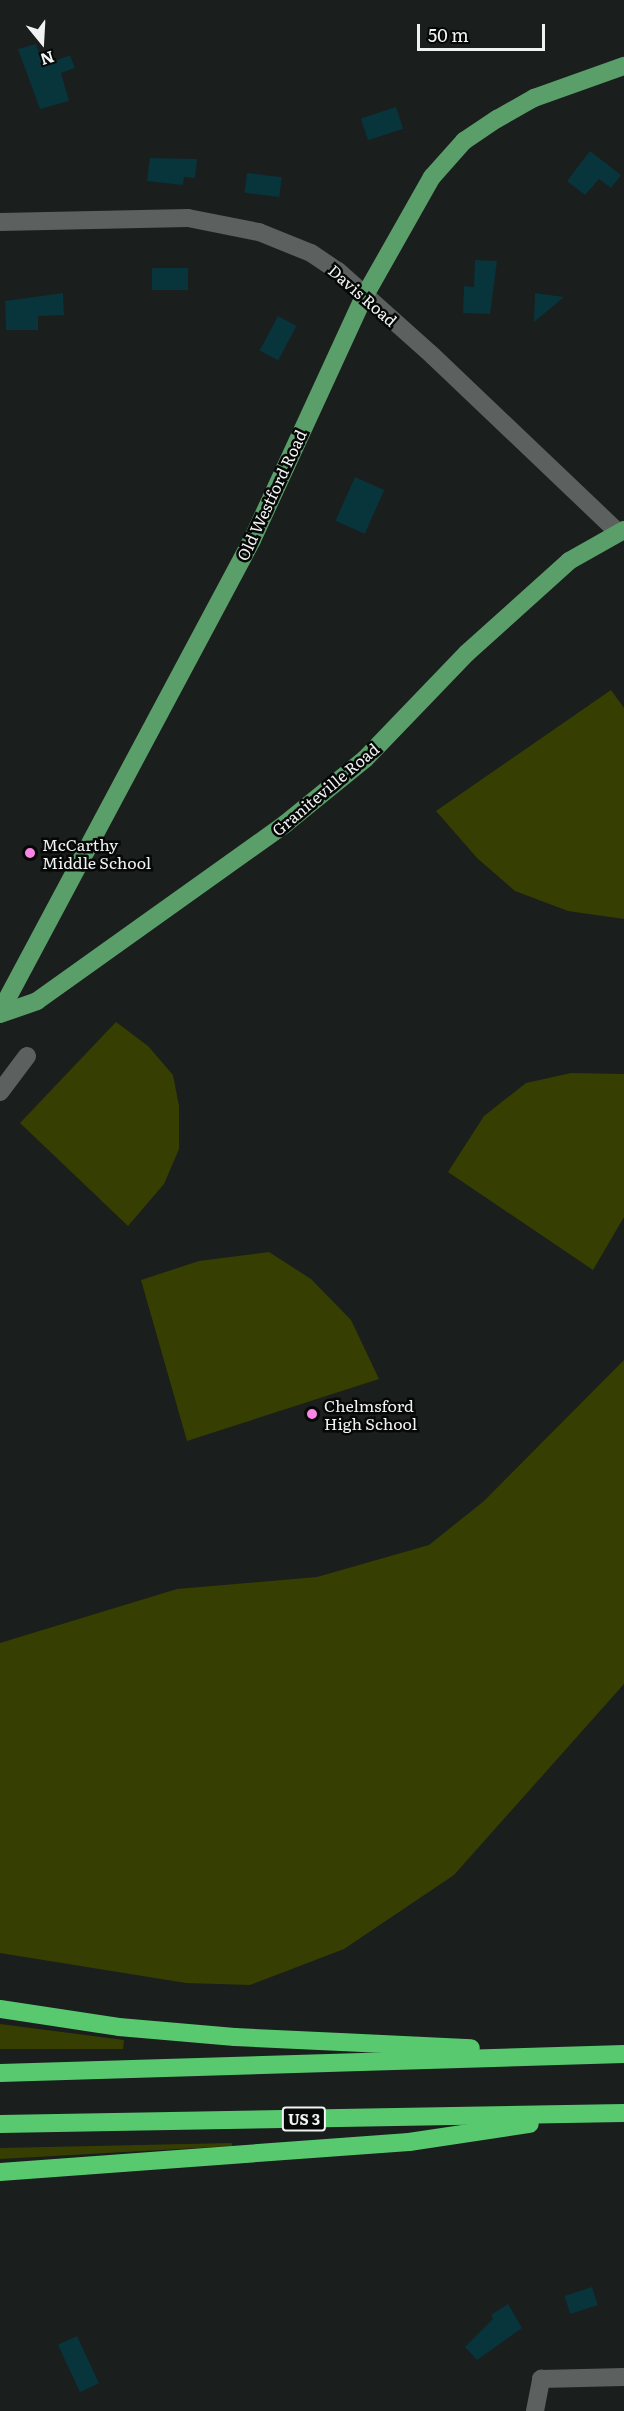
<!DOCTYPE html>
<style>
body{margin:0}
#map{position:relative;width:624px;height:2411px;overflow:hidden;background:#1a1e1d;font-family:Literata,serif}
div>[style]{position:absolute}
.green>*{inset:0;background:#373e01}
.building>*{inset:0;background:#08343b;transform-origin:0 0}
.minor>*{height:18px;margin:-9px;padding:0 9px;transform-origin:9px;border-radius:9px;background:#5c605f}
.major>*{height:18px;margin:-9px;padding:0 9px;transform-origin:9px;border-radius:9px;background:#5a9f69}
.highway>*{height:18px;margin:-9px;padding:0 9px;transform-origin:9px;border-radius:9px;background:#58c96f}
.dots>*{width:16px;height:16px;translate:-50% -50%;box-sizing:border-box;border:3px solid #060807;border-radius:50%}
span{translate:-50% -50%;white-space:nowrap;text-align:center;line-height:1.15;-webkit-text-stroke:5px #060807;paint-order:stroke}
.shield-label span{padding:2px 4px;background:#060807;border:2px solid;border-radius:4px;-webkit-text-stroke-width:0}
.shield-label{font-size:15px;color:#f1f3f3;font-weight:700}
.street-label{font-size:16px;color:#f1f3f3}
.poi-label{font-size:16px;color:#f1f3f3}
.left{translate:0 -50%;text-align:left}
.north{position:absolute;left:12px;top:12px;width:60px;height:60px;-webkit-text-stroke:4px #060807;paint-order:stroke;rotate:162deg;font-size:16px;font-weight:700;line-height:24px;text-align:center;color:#f1f3f3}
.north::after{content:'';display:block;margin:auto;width:21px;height:27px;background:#f1f3f3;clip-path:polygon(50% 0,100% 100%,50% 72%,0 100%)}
.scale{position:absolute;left:417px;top:24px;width:128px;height:27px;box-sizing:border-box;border:3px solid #f1f3f3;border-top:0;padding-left:8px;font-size:18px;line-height:21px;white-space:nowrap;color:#f1f3f3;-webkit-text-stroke:4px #060807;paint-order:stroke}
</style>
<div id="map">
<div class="green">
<i style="clip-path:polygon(611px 690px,624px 708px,624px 919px,568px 911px,515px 891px,477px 858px,436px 811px)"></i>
<i style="clip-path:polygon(116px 1022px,148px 1046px,173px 1075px,179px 1106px,179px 1149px,164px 1184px,128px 1226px,20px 1123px)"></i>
<i style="clip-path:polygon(571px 1073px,624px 1074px,624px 1217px,593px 1270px,448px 1172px,484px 1116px,526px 1083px)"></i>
<i style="clip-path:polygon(269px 1252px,311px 1279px,351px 1320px,379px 1379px,187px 1441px,141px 1280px,199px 1261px)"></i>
<i style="clip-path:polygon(624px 1360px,624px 1684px,454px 1875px,344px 1949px,250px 1985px,186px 1983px,0 1953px,0 1643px,177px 1589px,317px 1577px,429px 1545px,484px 1501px)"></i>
<i style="clip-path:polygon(0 2024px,124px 2040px,123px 2049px,0 2049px)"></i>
<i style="clip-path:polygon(232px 2143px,232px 2146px,0 2159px,0 2148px)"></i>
</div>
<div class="building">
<i style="clip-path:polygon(36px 44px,43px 66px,70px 55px,75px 68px,61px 73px,69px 101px,40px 109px,18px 49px)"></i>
<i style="left:396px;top:107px;width:23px;height:37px;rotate:72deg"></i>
<i style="clip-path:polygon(590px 151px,621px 175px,611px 188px,599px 179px,585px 195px,567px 181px)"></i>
<i style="clip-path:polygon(150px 158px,197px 159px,195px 178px,184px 177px,183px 185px,147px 181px)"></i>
<i style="left:247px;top:173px;width:35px;height:20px;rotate:7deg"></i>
<i style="clip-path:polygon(475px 260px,497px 261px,490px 314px,463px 313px,464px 286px,474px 287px)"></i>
<i style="left:152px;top:268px;width:36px;height:22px"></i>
<i style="clip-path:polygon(63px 293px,64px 315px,38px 316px,38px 330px,6px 330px,5px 301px)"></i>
<i style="clip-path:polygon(535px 293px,564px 297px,534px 322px)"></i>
<i style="left:278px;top:316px;width:21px;height:39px;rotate:28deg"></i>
<i style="left:355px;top:477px;width:32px;height:48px;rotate:24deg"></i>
<i style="left:592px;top:2287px;width:19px;height:29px;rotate:72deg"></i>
<i style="clip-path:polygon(508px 2304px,522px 2328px,477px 2360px,465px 2347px,493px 2319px,491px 2315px)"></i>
<i style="left:77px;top:2336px;width:52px;height:21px;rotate:65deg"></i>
</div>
<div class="minor">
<i style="left:0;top:222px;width:188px;rotate:-1.2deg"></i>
<i style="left:188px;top:218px;width:72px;rotate:11.2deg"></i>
<i style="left:259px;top:232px;width:56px;rotate:22deg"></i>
<i style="left:311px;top:253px;width:32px;rotate:34deg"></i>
<i style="left:338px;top:271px;width:127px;rotate:41.8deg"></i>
<i style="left:433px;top:356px;width:254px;rotate:43.6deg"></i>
<i style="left:0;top:1092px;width:45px;rotate:-53.1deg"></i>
<i style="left:535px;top:2411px;width:33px;rotate:-79deg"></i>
<i style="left:541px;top:2379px;width:83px;rotate:-1.4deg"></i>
</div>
<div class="major">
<i style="left:0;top:1012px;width:535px;rotate:-61.9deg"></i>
<i style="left:252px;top:540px;width:268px;rotate:-65.3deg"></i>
<i style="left:364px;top:297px;width:138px;rotate:-60.5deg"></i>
<i style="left:432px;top:177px;width:48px;rotate:-48.4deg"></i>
<i style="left:464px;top:141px;width:40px;rotate:-34deg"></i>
<i style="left:497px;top:119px;width:43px;rotate:-29.6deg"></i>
<i style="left:534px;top:98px;width:96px;rotate:-19.6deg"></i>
<i style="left:0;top:1014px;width:39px;rotate:-19deg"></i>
<i style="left:37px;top:1001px;width:305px;rotate:-35.5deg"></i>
<i style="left:285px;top:824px;width:103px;rotate:-39.1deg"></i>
<i style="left:365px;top:759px;width:147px;rotate:-46.1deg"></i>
<i style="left:467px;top:653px;width:137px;rotate:-42deg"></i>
<i style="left:569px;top:561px;width:63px;rotate:-29.4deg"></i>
</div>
<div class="highway">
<i style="left:0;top:2009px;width:120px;rotate:8.6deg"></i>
<i style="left:119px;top:2027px;width:116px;rotate:4.9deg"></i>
<i style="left:235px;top:2037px;width:236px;rotate:2.7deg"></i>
<i style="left:0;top:2073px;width:624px;rotate:-1.74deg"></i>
<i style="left:0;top:2124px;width:624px;rotate:-1.01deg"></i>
<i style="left:0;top:2172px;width:410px;rotate:-4.2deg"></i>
<i style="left:409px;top:2142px;width:122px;rotate:-8.5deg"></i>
</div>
<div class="dots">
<i style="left:30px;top:853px;background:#fb86e4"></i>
<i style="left:312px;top:1414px;background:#fb86e4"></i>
</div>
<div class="shield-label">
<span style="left:304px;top:2119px">US 3</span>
</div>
<div class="street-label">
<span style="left:363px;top:295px;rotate:41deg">Davis Road</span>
<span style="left:271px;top:495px;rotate:-65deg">Old Westford Road</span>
<span style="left:325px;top:789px;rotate:-40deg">Graniteville Road</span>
</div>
<div class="poi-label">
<span class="left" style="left:42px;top:853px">McCarthy<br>Middle School</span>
<span class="left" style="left:324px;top:1414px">Chelmsford<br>High School</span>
</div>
<div class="north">N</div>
<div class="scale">50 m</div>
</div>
